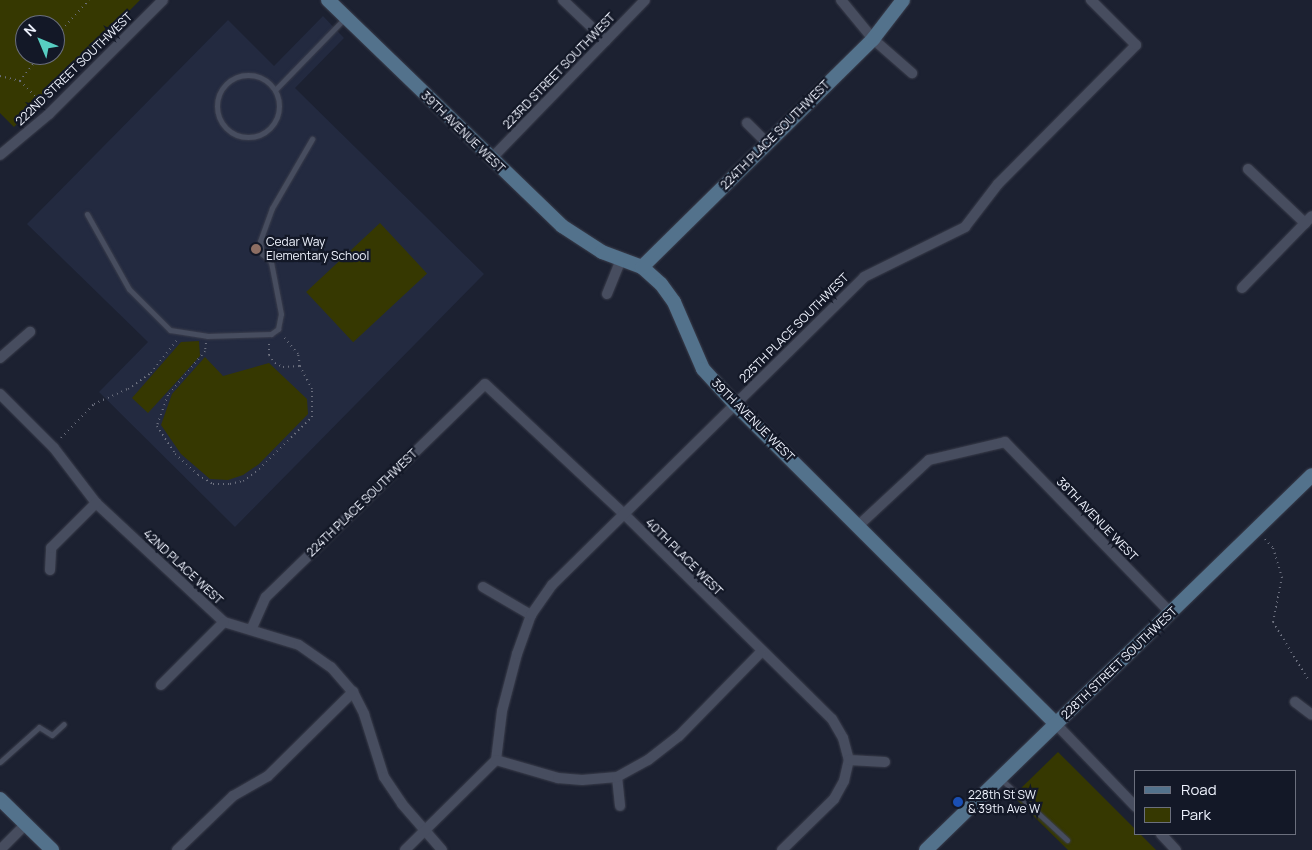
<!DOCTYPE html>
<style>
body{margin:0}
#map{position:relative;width:1312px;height:850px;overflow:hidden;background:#1c2131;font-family:Manrope,sans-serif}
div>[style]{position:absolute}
.built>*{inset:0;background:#232a40}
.green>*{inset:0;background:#363801;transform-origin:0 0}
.path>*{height:2px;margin-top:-1px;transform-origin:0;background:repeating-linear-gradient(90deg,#6b6f7e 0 1px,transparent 0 5px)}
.roads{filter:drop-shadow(0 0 1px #3a3d4b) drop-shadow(0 0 1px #3a3d4b)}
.lane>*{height:5px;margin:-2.5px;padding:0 2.5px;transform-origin:2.5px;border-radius:2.5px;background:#474d5f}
.lane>.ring{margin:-2.5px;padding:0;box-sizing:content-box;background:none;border:5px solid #474d5f;border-radius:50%}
.street>*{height:10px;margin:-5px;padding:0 5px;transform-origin:5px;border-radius:5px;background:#474d5f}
.secondary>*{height:14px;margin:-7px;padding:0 7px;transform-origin:7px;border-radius:7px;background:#53728c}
.dots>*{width:14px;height:14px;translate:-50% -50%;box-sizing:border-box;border:2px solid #131827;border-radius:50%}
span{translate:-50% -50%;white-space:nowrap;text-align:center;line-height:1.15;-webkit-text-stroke:4.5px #131827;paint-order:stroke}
.street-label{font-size:12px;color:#eef2fd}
.poi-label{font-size:12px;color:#eef2fd}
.left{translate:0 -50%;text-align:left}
.legend{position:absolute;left:1134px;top:770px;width:162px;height:65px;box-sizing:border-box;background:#131827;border:1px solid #6b6f7d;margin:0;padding:6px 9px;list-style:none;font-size:15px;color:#eef2fd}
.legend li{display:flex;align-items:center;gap:10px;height:25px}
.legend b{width:25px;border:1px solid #6b6f7d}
.north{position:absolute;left:15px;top:15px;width:50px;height:50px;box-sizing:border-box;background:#131827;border:1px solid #6b6f7d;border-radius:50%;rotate:315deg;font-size:14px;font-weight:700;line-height:20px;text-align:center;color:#eef2fd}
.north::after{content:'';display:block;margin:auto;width:18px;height:22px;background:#57cec2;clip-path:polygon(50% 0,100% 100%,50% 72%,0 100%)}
</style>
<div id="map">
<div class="built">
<i style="clip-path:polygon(323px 16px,344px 38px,295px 88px,484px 274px,235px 527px,99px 392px,148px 342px,27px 224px,228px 20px,274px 66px)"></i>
</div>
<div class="green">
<i style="clip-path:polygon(evenodd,0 0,140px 0,14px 127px,0 113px,0 0,25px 25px,55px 25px,55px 55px,25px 55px,25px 25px)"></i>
<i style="left:380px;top:223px;width:69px;height:101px;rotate:47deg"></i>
<i style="clip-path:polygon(199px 341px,200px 356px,148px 413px,132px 398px,181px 342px)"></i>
<i style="clip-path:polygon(205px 357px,223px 376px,269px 363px,307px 399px,308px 414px,259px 464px,243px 475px,228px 480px,210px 479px,181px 454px,161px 425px,172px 394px)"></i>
<i style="clip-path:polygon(1058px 752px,1136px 830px,1136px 834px,1140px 834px,1156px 850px,1068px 850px,1013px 796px)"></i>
</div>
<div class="path">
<i style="left:55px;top:37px;width:50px;rotate:-47.4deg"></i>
<i style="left:0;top:76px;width:21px;rotate:14deg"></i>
<i style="left:20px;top:81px;width:30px;rotate:45deg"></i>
<i style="left:20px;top:81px;width:33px;rotate:-52deg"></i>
<i style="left:206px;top:343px;width:8px;rotate:97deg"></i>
<i style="left:205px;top:351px;width:57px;rotate:130.1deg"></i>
<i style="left:168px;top:395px;width:33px;rotate:110deg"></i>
<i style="left:157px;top:426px;width:33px;rotate:57deg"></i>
<i style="left:175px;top:454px;width:31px;rotate:42deg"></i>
<i style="left:198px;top:475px;width:17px;rotate:31deg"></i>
<i style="left:213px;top:484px;width:17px"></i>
<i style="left:230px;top:484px;width:13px;rotate:-13deg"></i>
<i style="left:243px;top:481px;width:20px;rotate:-37deg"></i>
<i style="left:259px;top:469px;width:74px;rotate:-44.5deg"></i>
<i style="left:312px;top:417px;width:28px;rotate:-90deg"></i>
<i style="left:312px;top:389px;width:26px;rotate:-118deg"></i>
<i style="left:300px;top:366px;width:12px;rotate:-99deg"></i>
<i style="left:298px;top:354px;width:23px;rotate:-130deg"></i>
<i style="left:269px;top:344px;width:11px;rotate:90deg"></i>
<i style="left:269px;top:355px;width:10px;rotate:53deg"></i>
<i style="left:275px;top:363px;width:9px;rotate:27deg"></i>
<i style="left:283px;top:367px;width:17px;rotate:-3deg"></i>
<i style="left:61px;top:438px;width:47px;rotate:-45.9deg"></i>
<i style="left:94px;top:404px;width:37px;rotate:-24deg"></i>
<i style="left:128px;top:389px;width:28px;rotate:-35deg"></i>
<i style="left:151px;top:373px;width:42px;rotate:-51.8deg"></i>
<i style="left:1265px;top:539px;width:12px;rotate:48deg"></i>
<i style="left:1273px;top:548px;width:30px;rotate:73deg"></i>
<i style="left:1282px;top:577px;width:46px;rotate:101.3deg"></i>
<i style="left:1273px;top:622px;width:69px;rotate:58.6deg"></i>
</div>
<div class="roads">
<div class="lane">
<i class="ring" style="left:217px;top:75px;width:57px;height:57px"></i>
<i style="left:275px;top:90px;width:100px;rotate:-45.8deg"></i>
<i style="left:87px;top:214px;width:86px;rotate:60.8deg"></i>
<i style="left:129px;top:289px;width:58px;rotate:45deg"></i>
<i style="left:170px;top:330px;width:37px;rotate:9deg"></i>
<i style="left:207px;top:336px;width:64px;rotate:-1.8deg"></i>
<i style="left:271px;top:334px;width:9px;rotate:-36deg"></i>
<i style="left:278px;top:329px;width:15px;rotate:-79deg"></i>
<i style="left:281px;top:314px;width:53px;rotate:-100.9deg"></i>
<i style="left:271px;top:262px;width:12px;rotate:-138deg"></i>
<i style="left:262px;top:254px;width:13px;rotate:-99deg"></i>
<i style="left:260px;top:241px;width:35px;rotate:-70deg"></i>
<i style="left:272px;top:208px;width:80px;rotate:-59.9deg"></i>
<i style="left:0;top:762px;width:52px;rotate:-41.9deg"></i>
<i style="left:39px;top:727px;width:15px;rotate:32deg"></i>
<i style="left:52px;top:735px;width:16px;rotate:-43deg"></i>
<i style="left:1001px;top:779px;width:90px;rotate:42.7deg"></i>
</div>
<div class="street">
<i style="left:563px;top:0;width:59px;rotate:43.6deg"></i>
<i style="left:841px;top:0;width:50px;rotate:50.6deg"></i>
<i style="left:873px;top:39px;width:52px;rotate:41.1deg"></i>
<i style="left:747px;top:123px;width:28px;rotate:45deg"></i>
<i style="left:0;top:155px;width:64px;rotate:-39.9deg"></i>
<i style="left:49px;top:114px;width:161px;rotate:-45deg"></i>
<i style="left:491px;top:159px;width:221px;rotate:-45.9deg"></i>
<i style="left:1248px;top:169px;width:79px;rotate:43.5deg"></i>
<i style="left:1242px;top:288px;width:100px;rotate:-45.8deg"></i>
<i style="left:607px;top:294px;width:38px;rotate:-68deg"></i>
<i style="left:0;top:358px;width:40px;rotate:-41deg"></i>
<i style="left:0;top:394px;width:76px;rotate:45deg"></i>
<i style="left:54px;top:448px;width:69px;rotate:52.6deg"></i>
<i style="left:96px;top:503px;width:175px;rotate:42.9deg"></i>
<i style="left:224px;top:622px;width:78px;rotate:17deg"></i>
<i style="left:299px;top:645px;width:39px;rotate:35deg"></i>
<i style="left:331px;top:667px;width:33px;rotate:49deg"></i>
<i style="left:353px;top:692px;width:25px;rotate:63deg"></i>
<i style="left:364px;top:714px;width:66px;rotate:72.4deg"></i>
<i style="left:384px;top:777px;width:32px;rotate:56deg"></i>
<i style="left:402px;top:804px;width:61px;rotate:49deg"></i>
<i style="left:859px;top:525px;width:96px;rotate:-42.9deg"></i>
<i style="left:929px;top:460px;width:78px;rotate:-13.3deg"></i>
<i style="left:1005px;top:442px;width:237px;rotate:45.9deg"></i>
<i style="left:50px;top:570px;width:22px;rotate:-87deg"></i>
<i style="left:51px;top:548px;width:64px;rotate:-45deg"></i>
<i style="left:483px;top:587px;width:56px;rotate:30.3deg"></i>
<i style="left:251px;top:630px;width:36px;rotate:-66deg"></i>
<i style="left:266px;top:597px;width:305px;rotate:-44.2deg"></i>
<i style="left:485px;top:384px;width:189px;rotate:43.1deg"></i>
<i style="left:623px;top:513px;width:293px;rotate:44.6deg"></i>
<i style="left:832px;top:719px;width:22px;rotate:60deg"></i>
<i style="left:843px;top:738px;width:23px;rotate:75deg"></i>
<i style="left:161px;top:685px;width:89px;rotate:-45deg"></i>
<i style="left:1295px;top:702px;width:21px;rotate:37deg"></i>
<i style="left:1056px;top:724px;width:115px;rotate:46.1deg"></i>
<i style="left:496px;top:760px;width:49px;rotate:-83deg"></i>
<i style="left:502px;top:711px;width:59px;rotate:-75.3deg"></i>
<i style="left:517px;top:654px;width:41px;rotate:-70.3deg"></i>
<i style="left:531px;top:615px;width:37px;rotate:-55deg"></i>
<i style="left:552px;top:585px;width:438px;rotate:-44.6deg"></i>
<i style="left:864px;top:277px;width:113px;rotate:-26.3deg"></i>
<i style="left:965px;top:227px;width:54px;rotate:-52.5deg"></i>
<i style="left:998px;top:184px;width:196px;rotate:-45.2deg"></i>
<i style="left:1136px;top:45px;width:64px;rotate:-135deg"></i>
<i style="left:617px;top:777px;width:29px;rotate:84deg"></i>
<i style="left:1161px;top:834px;width:22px;rotate:47deg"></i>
<i style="left:0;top:850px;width:37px;rotate:-45deg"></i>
<i style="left:177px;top:850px;width:78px;rotate:-44deg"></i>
<i style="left:233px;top:796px;width:40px;rotate:-29.7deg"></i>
<i style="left:268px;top:776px;width:120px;rotate:-44.7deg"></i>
<i style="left:405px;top:850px;width:128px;rotate:-44.7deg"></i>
<i style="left:496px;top:760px;width:65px;rotate:16.2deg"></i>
<i style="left:558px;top:778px;width:24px;rotate:5deg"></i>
<i style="left:582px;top:780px;width:35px;rotate:-5deg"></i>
<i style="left:617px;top:777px;width:35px;rotate:-29deg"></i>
<i style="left:648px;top:760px;width:39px;rotate:-38deg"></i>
<i style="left:679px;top:736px;width:117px;rotate:-45.7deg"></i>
<i style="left:782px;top:850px;width:73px;rotate:-44.4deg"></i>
<i style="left:834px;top:799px;width:21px;rotate:-61deg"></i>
<i style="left:844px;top:781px;width:22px;rotate:-77deg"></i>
<i style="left:849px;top:760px;width:36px;rotate:3deg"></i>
</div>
<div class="secondary">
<i style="left:328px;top:0;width:325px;rotate:44deg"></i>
<i style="left:562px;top:226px;width:48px;rotate:33deg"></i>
<i style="left:602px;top:252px;width:43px;rotate:20.6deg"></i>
<i style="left:642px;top:267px;width:25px;rotate:42deg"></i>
<i style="left:661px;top:284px;width:22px;rotate:54deg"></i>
<i style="left:674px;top:302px;width:73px;rotate:66.6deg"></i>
<i style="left:703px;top:369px;width:47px;rotate:47.6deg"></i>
<i style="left:735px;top:404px;width:453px;rotate:44.9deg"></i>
<i style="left:642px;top:267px;width:325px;rotate:-44.6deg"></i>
<i style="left:873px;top:39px;width:49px;rotate:-52.4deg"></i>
<i style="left:0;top:799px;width:73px;rotate:44.4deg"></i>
<i style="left:926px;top:850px;width:538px;rotate:-44.17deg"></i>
</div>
</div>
<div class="dots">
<i style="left:256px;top:249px;background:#8d6e63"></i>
<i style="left:958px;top:802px;background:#1a4fb4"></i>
</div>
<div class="street-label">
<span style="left:74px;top:69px;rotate:-44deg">222ND STREET SOUTHWEST</span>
<span style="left:559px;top:71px;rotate:-46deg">223RD STREET SOUTHWEST</span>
<span style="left:463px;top:132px;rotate:44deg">39TH AVENUE WEST</span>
<span style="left:775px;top:135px;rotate:-45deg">224TH PLACE SOUTHWEST</span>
<span style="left:794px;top:328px;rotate:-45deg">225TH PLACE SOUTHWEST</span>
<span style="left:753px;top:420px;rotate:45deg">39TH AVENUE WEST</span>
<span style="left:362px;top:503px;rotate:-44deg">224TH PLACE SOUTHWEST</span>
<span style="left:1097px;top:519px;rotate:46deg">38TH AVENUE WEST</span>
<span style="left:684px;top:557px;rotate:45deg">40TH PLACE WEST</span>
<span style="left:183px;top:567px;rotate:43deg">42ND PLACE WEST</span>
<span style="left:1119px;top:663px;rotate:-44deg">228TH STREET SOUTHWEST</span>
</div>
<div class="poi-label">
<span class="left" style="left:266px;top:249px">Cedar Way<br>Elementary School</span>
<span class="left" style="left:968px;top:802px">228th St SW<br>&amp; 39th Ave W</span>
</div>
<ul class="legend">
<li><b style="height:6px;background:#53728c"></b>Road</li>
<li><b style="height:14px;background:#363801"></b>Park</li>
</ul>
<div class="north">N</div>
</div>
